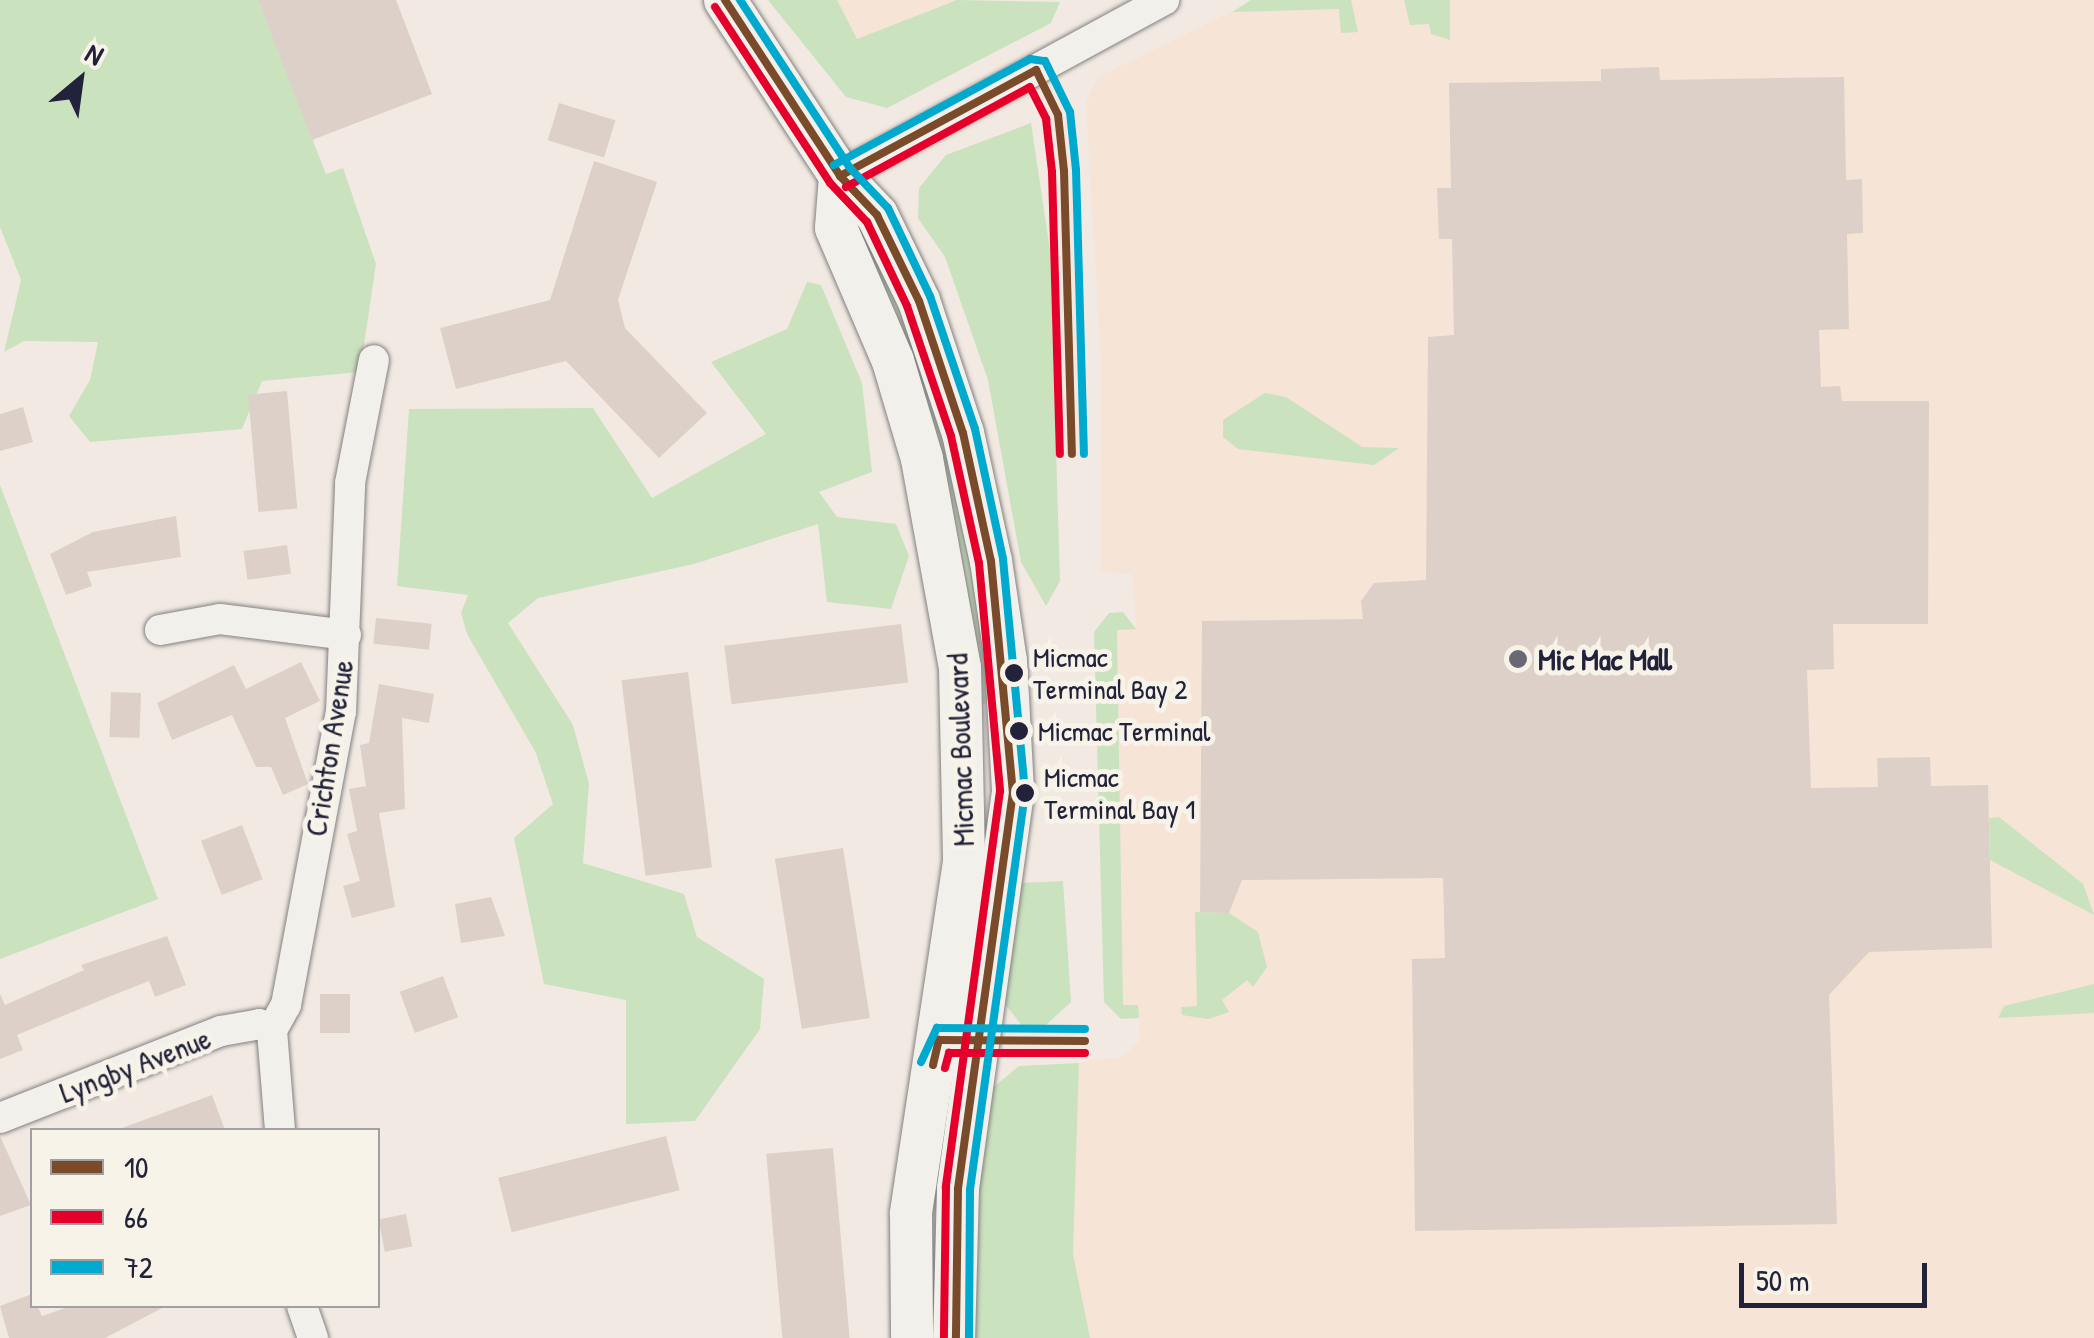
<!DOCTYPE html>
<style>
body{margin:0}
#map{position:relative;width:2094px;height:1338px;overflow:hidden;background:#f2eae2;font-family:"Patrick Hand",sans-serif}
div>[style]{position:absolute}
.built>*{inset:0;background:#f6e4d6}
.green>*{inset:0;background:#cae2bd}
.building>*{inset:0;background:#ddd0c9;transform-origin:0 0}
.roads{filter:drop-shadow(0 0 2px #848082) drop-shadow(0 0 2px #848082)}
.street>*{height:30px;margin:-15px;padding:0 15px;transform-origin:15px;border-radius:15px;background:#f2f0eb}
.secondary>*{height:42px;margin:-21px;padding:0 21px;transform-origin:21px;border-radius:21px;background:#f2f0eb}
.bus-1>*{height:8px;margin:-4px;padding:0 4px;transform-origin:4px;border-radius:4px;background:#7a4b2a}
.bus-2>*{height:8px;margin:-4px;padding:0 4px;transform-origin:4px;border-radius:4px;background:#e4002b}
.bus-3>*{height:8px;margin:-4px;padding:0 4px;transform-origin:4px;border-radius:4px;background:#00a9ce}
.dots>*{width:28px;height:28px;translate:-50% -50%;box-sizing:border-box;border:5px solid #f7f3e8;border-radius:50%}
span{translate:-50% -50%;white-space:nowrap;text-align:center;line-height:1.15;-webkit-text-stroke:10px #f7f3e8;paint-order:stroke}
.bus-label{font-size:28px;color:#22223b}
.left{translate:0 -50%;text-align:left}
.poi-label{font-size:30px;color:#22223b;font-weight:700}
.street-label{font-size:30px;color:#22223b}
.legend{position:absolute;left:30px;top:1128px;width:350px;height:180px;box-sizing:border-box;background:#f7f3e8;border:2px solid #a29fa3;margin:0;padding:12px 18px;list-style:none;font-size:30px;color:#22223b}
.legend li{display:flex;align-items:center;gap:20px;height:50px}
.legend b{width:50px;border:2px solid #a29fa3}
.north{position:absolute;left:30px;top:30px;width:100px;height:100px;-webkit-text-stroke:8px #f7f3e8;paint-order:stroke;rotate:29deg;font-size:28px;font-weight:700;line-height:40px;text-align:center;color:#22223b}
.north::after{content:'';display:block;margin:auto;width:35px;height:45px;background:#22223b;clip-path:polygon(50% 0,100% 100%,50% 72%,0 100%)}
.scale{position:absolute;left:1739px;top:1263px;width:188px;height:45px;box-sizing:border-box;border:5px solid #22223b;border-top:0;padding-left:12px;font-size:30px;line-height:35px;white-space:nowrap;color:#22223b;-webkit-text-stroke:8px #f7f3e8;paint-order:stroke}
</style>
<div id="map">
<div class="built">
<i style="clip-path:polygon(837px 0,957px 0,856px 40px)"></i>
<i style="clip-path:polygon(1351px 0,2094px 0,2094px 1338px,1090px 1338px,1084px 1330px,1073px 1254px,1079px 1063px,1124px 1056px,1140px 1040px,1138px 1006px,1123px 1006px,1117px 629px,1136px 629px,1133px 574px,1101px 572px,1101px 357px,1086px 103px,1098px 77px,1232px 12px,1339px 9px,1358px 32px)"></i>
</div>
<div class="green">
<i style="clip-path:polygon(0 0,258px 0,326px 174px,343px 168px,376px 264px,360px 372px,262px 381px,242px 429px,90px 442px,69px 416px,90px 380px,98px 342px,24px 341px,4px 352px,21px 280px,0 227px)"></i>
<i style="clip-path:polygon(768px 0,837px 0,857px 39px,957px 0,1060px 2px,1051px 23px,887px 108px,846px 97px)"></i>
<i style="clip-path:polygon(1251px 0,1351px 0,1358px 32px,1341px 33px,1339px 9px,1232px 12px)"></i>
<i style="clip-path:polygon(1404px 0,1450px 0,1450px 40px,1431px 34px,1429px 24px,1410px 25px)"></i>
<i style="clip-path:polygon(1031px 123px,1050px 250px,1060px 581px,1046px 606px,1021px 562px,988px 380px,945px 257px,918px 218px,919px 188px,946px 155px)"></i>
<i style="clip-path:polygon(858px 229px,904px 307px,964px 496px,991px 703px,978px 705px)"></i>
<i style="clip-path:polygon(807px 282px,821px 285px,862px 383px,872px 472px,819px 492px,837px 517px,896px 524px,909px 556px,891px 609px,827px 602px,818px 524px,694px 564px,538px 598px,508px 623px,573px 725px,589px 784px,583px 863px,684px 894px,697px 937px,764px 979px,760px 1029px,695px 1121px,626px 1124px,626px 1000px,544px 984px,514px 838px,553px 804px,536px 753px,467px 634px,461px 613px,468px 595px,397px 586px,409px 409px,593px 408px,652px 498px,766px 434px,711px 362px,787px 329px)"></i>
<i style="clip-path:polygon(1265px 393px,1286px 397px,1362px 447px,1399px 448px,1374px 465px,1238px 449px,1223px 437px,1223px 420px)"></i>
<i style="clip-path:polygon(0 485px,158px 899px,0 959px)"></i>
<i style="clip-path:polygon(1123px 612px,1136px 629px,1117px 630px,1123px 1005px,1138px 1005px,1139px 1018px,1121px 1019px,1104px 1002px,1094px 632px,1109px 613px)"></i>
<i style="clip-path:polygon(1999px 817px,2083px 884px,2094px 915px,1990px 860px,1989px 818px)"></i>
<i style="clip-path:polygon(1063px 881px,1071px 1002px,1046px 1025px,1023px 1027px,1002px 1000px,1020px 883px)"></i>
<i style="clip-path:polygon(1195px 912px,1229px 913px,1258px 932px,1267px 967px,1253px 987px,1247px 980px,1222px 1000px,1229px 1012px,1208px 1019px,1182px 1015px,1181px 1007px,1197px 1006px)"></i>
<i style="clip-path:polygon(2094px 984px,2094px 1013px,1998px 1018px,2004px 1006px)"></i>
<i style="clip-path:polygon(1079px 1063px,1073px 1254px,1090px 1338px,974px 1338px,977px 1173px,989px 1091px,1019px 1066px)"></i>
</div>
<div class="building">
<i style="clip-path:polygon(258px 0,396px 0,432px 94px,312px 140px)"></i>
<i style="clip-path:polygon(1659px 67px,1660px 80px,1844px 77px,1846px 180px,1862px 179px,1863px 233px,1847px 234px,1849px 329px,1819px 330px,1821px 387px,1840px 386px,1842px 401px,1929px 401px,1928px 624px,1833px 624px,1834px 669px,1807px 670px,1811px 788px,1878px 787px,1877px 758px,1930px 757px,1931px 786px,1988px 785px,1992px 948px,1869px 952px,1829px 995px,1837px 1224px,1415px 1231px,1412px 959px,1445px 958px,1443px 878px,1242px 880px,1229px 913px,1200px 912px,1202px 621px,1363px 619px,1361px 601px,1374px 583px,1426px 580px,1428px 337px,1454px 335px,1452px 239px,1439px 239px,1437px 188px,1451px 188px,1449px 83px,1601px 81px,1601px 69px)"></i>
<i style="left:559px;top:103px;width:59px;height:39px;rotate:17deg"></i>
<i style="clip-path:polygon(594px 161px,657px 182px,618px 300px,625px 328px,707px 413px,659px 458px,566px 361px,456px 389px,440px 328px,550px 300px)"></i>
<i style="left:287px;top:391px;width:118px;height:39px;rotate:85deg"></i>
<i style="clip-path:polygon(23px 407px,33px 442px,0 451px,0 414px)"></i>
<i style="clip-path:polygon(176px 516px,181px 557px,87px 572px,92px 586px,66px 595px,50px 554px,93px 532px)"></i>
<i style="left:287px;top:545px;width:29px;height:44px;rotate:82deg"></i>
<i style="left:376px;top:618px;width:56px;height:26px;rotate:6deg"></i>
<i style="left:901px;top:624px;width:59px;height:178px;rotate:83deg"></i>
<i style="clip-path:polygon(301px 662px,320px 701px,285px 718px,308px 784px,283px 795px,271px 767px,256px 767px,232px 715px,172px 740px,157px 703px,234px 665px,246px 689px)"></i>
<i style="left:688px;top:672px;width:197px;height:67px;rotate:83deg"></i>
<i style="clip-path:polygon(379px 684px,434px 694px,429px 723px,402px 718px,405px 809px,379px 813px,395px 907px,352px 918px,343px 886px,360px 881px,347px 834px,357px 831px,349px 789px,366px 786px,360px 745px,369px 743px)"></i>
<i style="left:111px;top:692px;width:30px;height:45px;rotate:2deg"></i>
<i style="left:242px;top:825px;width:58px;height:44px;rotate:69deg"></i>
<i style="left:843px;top:848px;width:172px;height:69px;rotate:81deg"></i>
<i style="clip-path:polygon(491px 897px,505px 936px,461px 943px,455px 904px)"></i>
<i style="clip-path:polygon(167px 936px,186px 985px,155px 997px,149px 981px,111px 996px,17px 1035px,23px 1050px,0 1059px,0 994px,5px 1005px,84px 970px,81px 965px)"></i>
<i style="left:443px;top:976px;width:44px;height:46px;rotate:70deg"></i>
<i style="left:320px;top:994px;width:30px;height:39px"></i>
<i style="clip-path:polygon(212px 1095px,225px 1130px,122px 1130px,122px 1128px)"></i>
<i style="clip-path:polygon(0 1136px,31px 1205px,0 1216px)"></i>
<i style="left:666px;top:1136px;width:56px;height:173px;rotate:76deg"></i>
<i style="left:833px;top:1148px;width:191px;height:67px;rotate:85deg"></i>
<i style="left:406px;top:1214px;width:33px;height:28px;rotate:79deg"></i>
<i style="clip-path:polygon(32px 1294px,42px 1316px,71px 1306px,164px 1307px,105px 1338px,9px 1338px,0 1306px)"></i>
</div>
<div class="roads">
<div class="street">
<i style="left:840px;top:176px;width:369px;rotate:-28.5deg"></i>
<i style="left:160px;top:630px;width:61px;rotate:-10.4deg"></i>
<i style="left:220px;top:619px;width:127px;rotate:7.2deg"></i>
<i style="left:0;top:1118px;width:238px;rotate:-21.5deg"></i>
<i style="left:221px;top:1031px;width:39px;rotate:-10deg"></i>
<i style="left:259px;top:1024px;width:14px;rotate:25deg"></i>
<i style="left:280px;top:1130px;width:100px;rotate:-94.6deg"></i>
<i style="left:272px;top:1030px;width:29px;rotate:-61deg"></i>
<i style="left:286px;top:1005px;width:298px;rotate:-79.4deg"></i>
<i style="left:341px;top:712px;width:229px;rotate:-87.7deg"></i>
<i style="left:350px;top:483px;width:125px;rotate:-79deg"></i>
<i style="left:302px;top:1306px;width:34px;rotate:71deg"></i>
</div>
<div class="secondary">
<i style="left:725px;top:0;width:210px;rotate:56.8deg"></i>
<i style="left:840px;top:176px;width:54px;rotate:46.5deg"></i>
<i style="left:877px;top:215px;width:96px;rotate:64deg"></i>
<i style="left:919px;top:301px;width:139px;rotate:71.6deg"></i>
<i style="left:963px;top:433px;width:131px;rotate:77.7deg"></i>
<i style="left:991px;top:561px;width:101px;rotate:81.5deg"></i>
<i style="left:1006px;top:661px;width:131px;rotate:86.9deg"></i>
<i style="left:1013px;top:792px;width:401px;rotate:97.9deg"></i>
<i style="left:958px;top:1189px;width:149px;rotate:91.5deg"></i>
<i style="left:840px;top:176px;width:52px;rotate:94.4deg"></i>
<i style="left:836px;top:228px;width:145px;rotate:66.8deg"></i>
<i style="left:893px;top:361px;width:102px;rotate:73.5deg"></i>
<i style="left:922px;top:459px;width:212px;rotate:79.7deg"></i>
<i style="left:960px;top:668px;width:194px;rotate:88.8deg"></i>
<i style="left:964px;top:862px;width:356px;rotate:98.6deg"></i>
<i style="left:911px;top:1214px;width:124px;rotate:89.5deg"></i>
</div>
</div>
<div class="bus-1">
<i style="left:725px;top:0;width:210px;rotate:56.8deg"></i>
<i style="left:840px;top:176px;width:54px;rotate:46.5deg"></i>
<i style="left:877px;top:215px;width:96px;rotate:64deg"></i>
<i style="left:919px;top:301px;width:139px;rotate:71.6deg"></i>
<i style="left:963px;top:433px;width:131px;rotate:77.7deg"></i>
<i style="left:991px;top:561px;width:232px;rotate:84.6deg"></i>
<i style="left:1013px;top:792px;width:401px;rotate:97.9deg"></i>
<i style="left:958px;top:1189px;width:149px;rotate:90.8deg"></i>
<i style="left:840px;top:176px;width:223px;rotate:-28.4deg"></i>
<i style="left:1036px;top:70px;width:50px;rotate:63.9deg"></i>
<i style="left:1058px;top:115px;width:56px;rotate:83.9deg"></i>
<i style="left:1064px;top:171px;width:283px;rotate:88.4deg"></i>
<i style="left:933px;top:1065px;width:26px;rotate:-77deg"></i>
<i style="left:939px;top:1040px;width:146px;rotate:0.4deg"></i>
</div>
<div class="bus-2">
<i style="left:715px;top:7px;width:210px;rotate:56.8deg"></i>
<i style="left:830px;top:183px;width:54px;rotate:46.5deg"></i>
<i style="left:867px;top:222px;width:93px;rotate:64.5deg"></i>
<i style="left:907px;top:306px;width:137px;rotate:71.3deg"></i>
<i style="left:951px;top:436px;width:130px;rotate:77.6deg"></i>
<i style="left:979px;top:563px;width:229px;rotate:84.7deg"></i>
<i style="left:1000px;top:791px;width:400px;rotate:97.8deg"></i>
<i style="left:946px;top:1187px;width:151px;rotate:90.8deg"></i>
<i style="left:846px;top:187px;width:209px;rotate:-28.5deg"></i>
<i style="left:1030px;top:87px;width:36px;rotate:63deg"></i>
<i style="left:1046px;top:119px;width:53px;rotate:83.5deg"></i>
<i style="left:1052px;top:172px;width:282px;rotate:88.4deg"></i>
<i style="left:945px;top:1068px;width:16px;rotate:-75deg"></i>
<i style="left:949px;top:1053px;width:136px"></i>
</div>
<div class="bus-3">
<i style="left:740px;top:0;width:201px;rotate:56.8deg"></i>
<i style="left:850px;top:168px;width:55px;rotate:46.5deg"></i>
<i style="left:888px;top:208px;width:98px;rotate:64.5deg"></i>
<i style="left:930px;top:296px;width:140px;rotate:71.3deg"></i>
<i style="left:975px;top:429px;width:133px;rotate:77.8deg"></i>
<i style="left:1003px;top:559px;width:235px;rotate:84.6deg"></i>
<i style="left:1025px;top:793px;width:401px;rotate:97.9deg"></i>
<i style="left:970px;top:1190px;width:148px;rotate:90.4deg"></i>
<i style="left:834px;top:165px;width:223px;rotate:-28.4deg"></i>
<i style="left:1030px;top:59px;width:15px;rotate:8deg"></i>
<i style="left:1045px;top:61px;width:57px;rotate:63.9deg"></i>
<i style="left:1070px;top:112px;width:58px;rotate:84.1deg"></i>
<i style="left:1076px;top:170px;width:284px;rotate:88.4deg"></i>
<i style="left:921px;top:1062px;width:38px;rotate:-65deg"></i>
<i style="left:937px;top:1028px;width:148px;rotate:0.4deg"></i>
</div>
<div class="dots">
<i style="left:1518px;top:659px;background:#6b6875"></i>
<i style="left:1014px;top:673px;background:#22223b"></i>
<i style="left:1019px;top:731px;background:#22223b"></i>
<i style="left:1025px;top:793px;background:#22223b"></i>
</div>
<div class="bus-label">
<span class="left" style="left:1033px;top:673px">Micmac<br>Terminal Bay 2</span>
<span class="left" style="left:1038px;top:731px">Micmac Terminal</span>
<span class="left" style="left:1044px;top:793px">Micmac<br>Terminal Bay 1</span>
</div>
<div class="poi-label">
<span class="left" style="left:1538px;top:659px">Mic Mac Mall</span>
</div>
<div class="street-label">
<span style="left:329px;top:748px;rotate:-81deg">Crichton Avenue</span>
<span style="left:960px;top:750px;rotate:-92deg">Micmac Boulevard</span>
<span style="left:135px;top:1065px;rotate:-21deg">Lyngby Avenue</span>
</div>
<ul class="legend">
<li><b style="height:12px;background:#7a4b2a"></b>10</li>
<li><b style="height:12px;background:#e4002b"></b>66</li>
<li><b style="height:12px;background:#00a9ce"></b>72</li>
</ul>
<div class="north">N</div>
<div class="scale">50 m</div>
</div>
